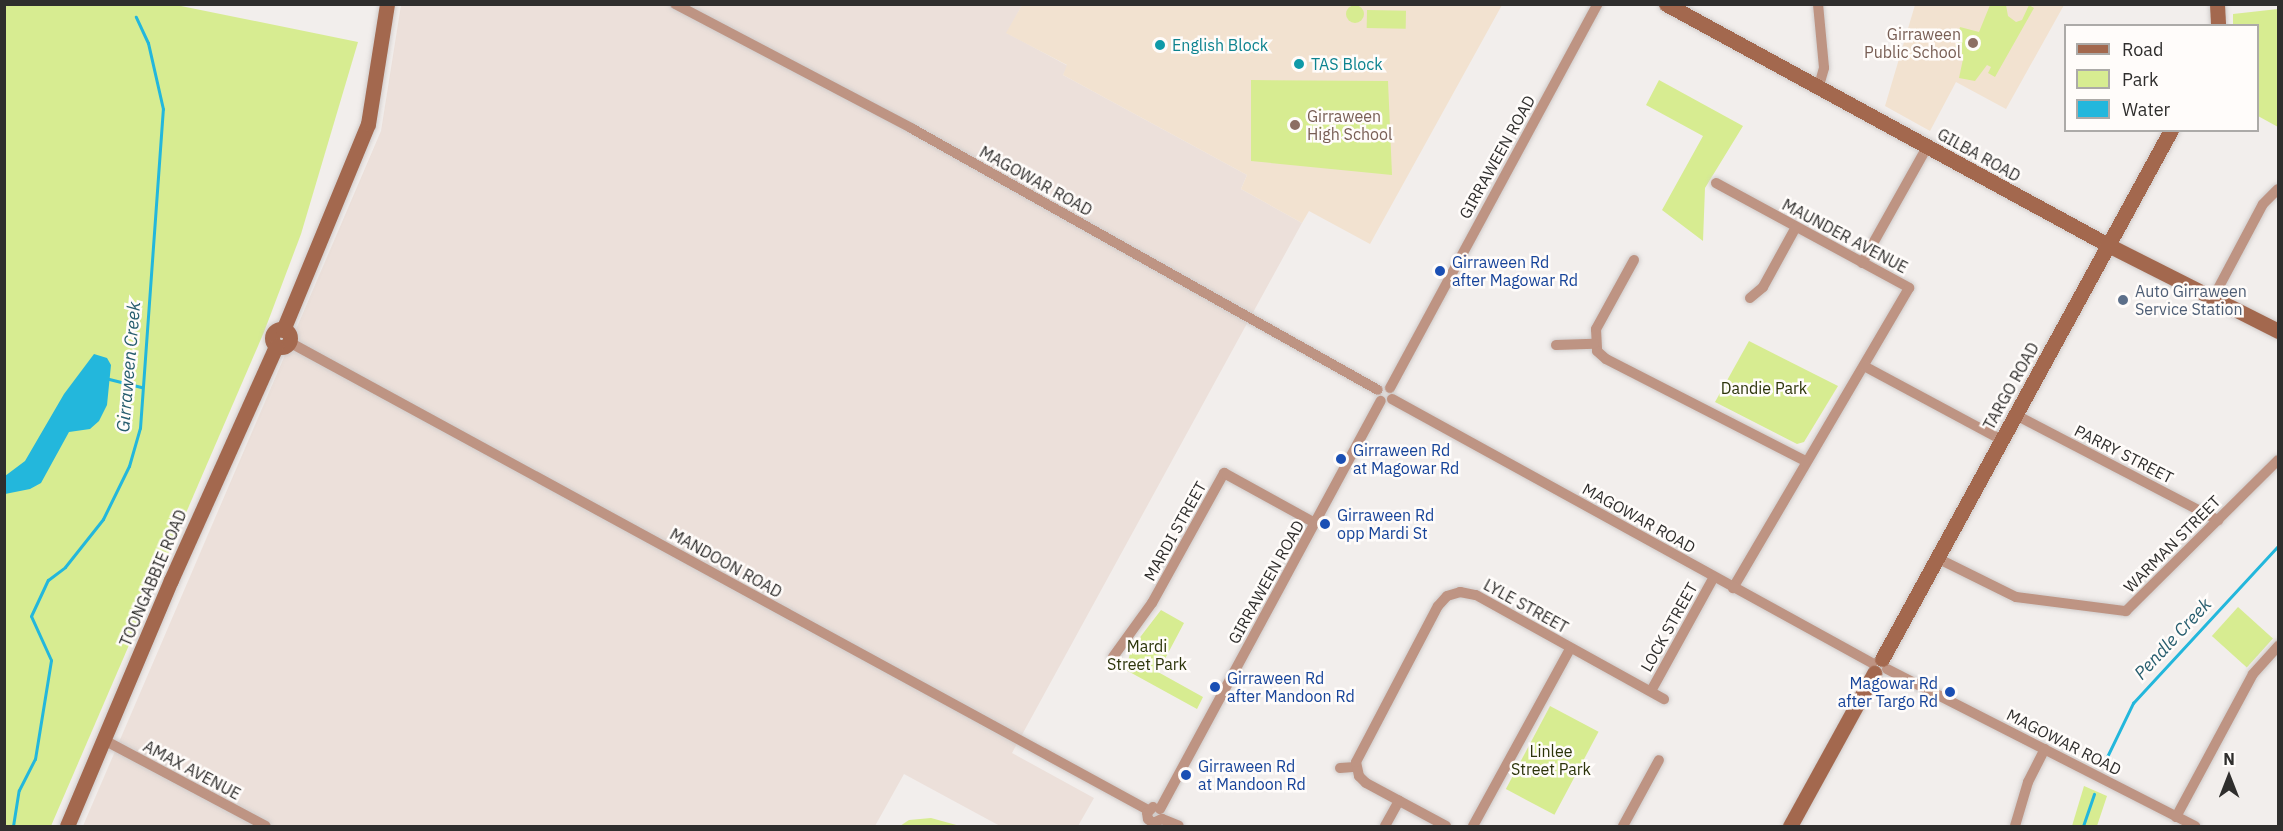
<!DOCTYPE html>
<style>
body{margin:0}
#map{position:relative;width:2283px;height:831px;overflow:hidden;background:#f2eeec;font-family:"IBM Plex Sans",sans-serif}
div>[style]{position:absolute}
.built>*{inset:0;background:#ece0da}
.education>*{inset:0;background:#f2e2d0}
.green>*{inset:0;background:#d7ec91;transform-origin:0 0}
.round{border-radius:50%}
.water>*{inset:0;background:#23b7dc}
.stream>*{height:3px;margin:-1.5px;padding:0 1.5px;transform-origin:1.5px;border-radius:1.5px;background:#23b7dc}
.roads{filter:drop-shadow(0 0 2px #cfcbca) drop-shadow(0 0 2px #cfcbca)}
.street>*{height:10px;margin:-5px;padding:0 5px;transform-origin:5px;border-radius:5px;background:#be9483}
.secondary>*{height:15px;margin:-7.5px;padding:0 7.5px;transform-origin:7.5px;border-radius:7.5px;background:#a3684e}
.secondary>.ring{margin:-7.5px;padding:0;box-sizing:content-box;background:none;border:15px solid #a3684e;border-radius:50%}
.dots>*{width:16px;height:16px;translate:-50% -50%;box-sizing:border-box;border:3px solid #fffcfa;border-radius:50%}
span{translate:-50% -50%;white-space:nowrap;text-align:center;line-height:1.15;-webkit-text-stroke:5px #fffcfa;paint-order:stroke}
.education-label{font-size:16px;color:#785e54}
.right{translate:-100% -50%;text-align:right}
.left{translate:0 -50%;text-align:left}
.culture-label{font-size:16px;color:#0d838f}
.street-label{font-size:16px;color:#2f2e2d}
.transit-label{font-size:16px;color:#164399}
.service-label{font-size:16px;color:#4e5e75}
.park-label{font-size:16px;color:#2c340a}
.water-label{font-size:18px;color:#275d6e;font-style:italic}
.frame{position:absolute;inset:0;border:6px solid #2f2e2d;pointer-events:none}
.legend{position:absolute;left:2064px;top:24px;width:195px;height:108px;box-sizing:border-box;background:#fffcfa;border:2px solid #acaaa8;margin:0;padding:8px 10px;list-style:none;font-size:18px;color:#2f2e2d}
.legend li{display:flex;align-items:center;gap:12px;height:30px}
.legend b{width:30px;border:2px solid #acaaa8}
.north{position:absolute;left:2199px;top:747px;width:60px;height:60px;-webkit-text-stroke:4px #fffcfa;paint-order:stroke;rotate:0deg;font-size:16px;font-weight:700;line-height:24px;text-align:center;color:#2f2e2d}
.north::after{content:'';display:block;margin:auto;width:21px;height:27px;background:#2f2e2d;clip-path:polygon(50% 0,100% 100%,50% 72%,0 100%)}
</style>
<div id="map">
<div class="built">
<i style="clip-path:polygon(401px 5px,1022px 5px,1007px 33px,1068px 66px,1063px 75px,1247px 175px,1241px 189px,1302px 223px,1012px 753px,1094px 798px,1078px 826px,1000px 826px,904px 774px,875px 826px,83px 826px,381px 131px)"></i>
</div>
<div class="education">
<i style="clip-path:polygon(1022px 5px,1502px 5px,1370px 244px,1309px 211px,1302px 223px,1241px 189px,1247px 175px,1063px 75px,1067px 65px,1006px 33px)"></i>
<i style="clip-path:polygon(1915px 5px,2064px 5px,2006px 109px,1956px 82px,1930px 131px,1885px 106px)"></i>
</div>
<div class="green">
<i class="round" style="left:1346px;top:5px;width:18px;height:18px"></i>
<i style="clip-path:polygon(5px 5px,176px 5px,358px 42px,301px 234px,264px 332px,51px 826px,5px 826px)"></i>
<i style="clip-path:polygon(1990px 5px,2006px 5px,2008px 16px,2016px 22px,2022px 20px,2029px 5px,2034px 8px,1995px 77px,1988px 73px,1991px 67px,1987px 65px,1975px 81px,1959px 78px,1963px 59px,1953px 57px,1960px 27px,1979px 32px)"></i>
<i style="clip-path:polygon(2278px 9px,2278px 127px,2258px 116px,2258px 26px,2233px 25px,2233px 14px)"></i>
<i style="left:1367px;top:10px;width:39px;height:18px;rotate:1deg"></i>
<i style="clip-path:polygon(1251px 80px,1388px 81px,1392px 175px,1251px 161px)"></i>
<i style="clip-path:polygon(1659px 80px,1743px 126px,1705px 188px,1703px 241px,1662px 210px,1703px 136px,1646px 105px)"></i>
<i style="clip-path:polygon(1749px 341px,1838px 386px,1804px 442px,1797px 444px,1715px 402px)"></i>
<i style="left:2238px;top:607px;width:47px;height:39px;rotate:42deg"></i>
<i style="clip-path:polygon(1161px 610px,1184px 623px,1158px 672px,1203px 697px,1197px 709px,1126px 670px,1131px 649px)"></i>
<i style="left:1550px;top:706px;width:55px;height:94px;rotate:28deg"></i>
<i style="clip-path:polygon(2084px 786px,2107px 796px,2097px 826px,2072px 826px)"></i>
<i style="clip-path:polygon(931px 818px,960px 826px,900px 826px,909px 820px)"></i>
</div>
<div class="water">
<i style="clip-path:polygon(94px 354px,107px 358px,111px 365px,107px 405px,99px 421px,90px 429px,69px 432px,41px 483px,30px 489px,5px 494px,5px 476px,25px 461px,64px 394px)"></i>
</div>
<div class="stream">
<i style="left:109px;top:379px;width:34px;rotate:14deg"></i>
<i style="left:2104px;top:763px;width:67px;rotate:-64.2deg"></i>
<i style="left:2133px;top:703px;width:214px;rotate:-47.3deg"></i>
<i style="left:13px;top:826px;width:36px;rotate:-81deg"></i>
<i style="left:19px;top:790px;width:35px;rotate:-63deg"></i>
<i style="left:35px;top:759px;width:100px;rotate:-80.8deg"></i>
<i style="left:51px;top:660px;width:48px;rotate:-114.4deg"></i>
<i style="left:31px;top:616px;width:40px;rotate:-65deg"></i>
<i style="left:48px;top:580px;width:21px;rotate:-37deg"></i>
<i style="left:65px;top:567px;width:61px;rotate:-51.6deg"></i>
<i style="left:103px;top:519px;width:59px;rotate:-63.9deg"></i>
<i style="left:129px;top:466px;width:40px;rotate:-74deg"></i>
<i style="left:140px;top:428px;width:320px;rotate:-85.9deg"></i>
<i style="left:163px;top:109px;width:68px;rotate:-102.8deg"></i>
<i style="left:148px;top:43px;width:29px;rotate:-115deg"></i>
<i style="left:2083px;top:826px;width:34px;rotate:-71deg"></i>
</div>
<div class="roads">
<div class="street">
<i style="left:675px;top:4px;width:267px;rotate:27.7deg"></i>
<i style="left:911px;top:128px;width:535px;rotate:29.29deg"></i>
<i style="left:1818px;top:4px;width:64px;rotate:84.6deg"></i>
<i style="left:1824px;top:68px;width:19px;rotate:106deg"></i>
<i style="left:1716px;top:183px;width:220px;rotate:28.5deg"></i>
<i style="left:1909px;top:288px;width:348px;rotate:120.4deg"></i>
<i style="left:1634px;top:260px;width:79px;rotate:118.8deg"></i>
<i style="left:1596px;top:329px;width:22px;rotate:87deg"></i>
<i style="left:1597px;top:351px;width:12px;rotate:42deg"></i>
<i style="left:1606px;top:359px;width:224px;rotate:27.1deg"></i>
<i style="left:1862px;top:263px;width:133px;rotate:-60.7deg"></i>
<i style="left:1750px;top:298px;width:17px;rotate:-40deg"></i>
<i style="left:1763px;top:287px;width:68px;rotate:-61.2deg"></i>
<i style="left:2213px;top:298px;width:106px;rotate:-62deg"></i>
<i style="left:2263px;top:204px;width:21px;rotate:-45deg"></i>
<i style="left:289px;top:342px;width:978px;rotate:28.58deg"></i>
<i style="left:1556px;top:345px;width:38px;rotate:-2deg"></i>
<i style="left:1864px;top:366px;width:157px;rotate:28.2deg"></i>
<i style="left:1390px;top:388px;width:437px;rotate:-61.6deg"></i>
<i style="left:1392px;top:399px;width:548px;rotate:28.81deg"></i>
<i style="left:2016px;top:415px;width:228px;rotate:27.5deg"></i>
<i style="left:1937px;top:558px;width:88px;rotate:26.3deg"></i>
<i style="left:2016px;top:597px;width:111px;rotate:7.3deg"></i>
<i style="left:2126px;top:611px;width:214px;rotate:-44.8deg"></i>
<i style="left:1113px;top:657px;width:67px;rotate:-54.2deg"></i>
<i style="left:1152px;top:603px;width:149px;rotate:-61deg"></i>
<i style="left:1224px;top:473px;width:104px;rotate:28.8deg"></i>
<i style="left:1887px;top:669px;width:346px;rotate:27deg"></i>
<i style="left:1651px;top:691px;width:130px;rotate:-61.1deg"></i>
<i style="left:104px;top:740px;width:183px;rotate:28deg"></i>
<i style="left:1340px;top:768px;width:16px;rotate:-4deg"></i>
<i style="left:1153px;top:807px;width:8px;rotate:135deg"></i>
<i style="left:1147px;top:813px;width:6px;rotate:81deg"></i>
<i style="left:1148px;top:819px;width:6px;rotate:39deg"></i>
<i style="left:1153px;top:823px;width:10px;rotate:-24deg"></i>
<i style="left:1160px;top:809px;width:464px;rotate:-61.6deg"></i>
<i style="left:2176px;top:817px;width:162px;rotate:-61.7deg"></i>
<i style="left:2253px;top:674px;width:38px;rotate:-48deg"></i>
<i style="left:1162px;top:819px;width:18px;rotate:22deg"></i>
<i style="left:1385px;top:826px;width:29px;rotate:-61deg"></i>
<i style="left:1446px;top:826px;width:91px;rotate:-151.7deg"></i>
<i style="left:1366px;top:783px;width:10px;rotate:-135deg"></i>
<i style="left:1359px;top:776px;width:14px;rotate:-102deg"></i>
<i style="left:1356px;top:762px;width:176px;rotate:-62.3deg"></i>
<i style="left:1438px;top:606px;width:13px;rotate:-48deg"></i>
<i style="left:1447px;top:596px;width:14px;rotate:-17deg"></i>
<i style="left:1460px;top:592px;width:16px;rotate:11deg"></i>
<i style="left:1476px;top:595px;width:215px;rotate:29deg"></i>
<i style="left:1473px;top:826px;width:202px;rotate:-61.3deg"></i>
<i style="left:1623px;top:826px;width:75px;rotate:-61.4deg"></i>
<i style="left:2015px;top:826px;width:46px;rotate:-73.5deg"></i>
<i style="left:2028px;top:782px;width:37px;rotate:-63deg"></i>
</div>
<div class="secondary">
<i style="left:1666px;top:4px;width:503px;rotate:28.6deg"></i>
<i style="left:2108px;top:245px;width:191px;rotate:26.8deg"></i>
<i style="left:2217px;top:4px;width:22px;rotate:87deg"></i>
<i class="ring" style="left:272px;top:329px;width:3px;height:3px"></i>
<i style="left:283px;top:330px;width:223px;rotate:-67.6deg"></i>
<i style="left:368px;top:124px;width:121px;rotate:-81deg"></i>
<i style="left:1882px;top:659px;width:603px;rotate:-61.35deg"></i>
<i style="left:67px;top:826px;width:267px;rotate:-67.1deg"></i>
<i style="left:171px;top:580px;width:256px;rotate:-65.8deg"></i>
<i style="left:1790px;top:826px;width:175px;rotate:-61.2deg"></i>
</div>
</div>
<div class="dots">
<i style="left:1973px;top:43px;background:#8d6e63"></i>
<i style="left:1160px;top:45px;background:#0f9aa8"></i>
<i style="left:1299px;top:64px;background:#0f9aa8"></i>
<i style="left:1295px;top:125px;background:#8d6e63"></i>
<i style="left:1440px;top:271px;background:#1a4fb4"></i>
<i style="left:2123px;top:300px;background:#5c6f8a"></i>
<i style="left:1341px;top:459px;background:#1a4fb4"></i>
<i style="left:1325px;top:524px;background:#1a4fb4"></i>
<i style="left:1215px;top:687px;background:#1a4fb4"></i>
<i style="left:1950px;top:692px;background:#1a4fb4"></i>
<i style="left:1186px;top:775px;background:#1a4fb4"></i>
</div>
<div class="education-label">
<span class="right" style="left:1961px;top:43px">Girraween<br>Public School</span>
<span class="left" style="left:1307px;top:125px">Girraween<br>High School</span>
</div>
<div class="culture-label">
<span class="left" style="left:1172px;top:45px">English Block</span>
<span class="left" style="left:1311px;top:64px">TAS Block</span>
</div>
<div class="street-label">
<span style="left:1979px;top:155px;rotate:29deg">GILBA ROAD</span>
<span style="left:1497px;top:157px;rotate:-61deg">GIRRAWEEN ROAD</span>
<span style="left:1036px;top:181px;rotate:29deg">MAGOWAR ROAD</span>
<span style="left:1845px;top:236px;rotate:28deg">MAUNDER AVENUE</span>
<span style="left:2011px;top:386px;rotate:-61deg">TARGO ROAD</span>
<span style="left:2124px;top:454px;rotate:27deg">PARRY STREET</span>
<span style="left:1639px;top:518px;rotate:29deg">MAGOWAR ROAD</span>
<span style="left:1175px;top:531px;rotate:-61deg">MARDI STREET</span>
<span style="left:2172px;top:544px;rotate:-45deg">WARMAN STREET</span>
<span style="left:726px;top:563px;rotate:29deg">MANDOON ROAD</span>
<span style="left:153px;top:578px;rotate:-67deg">TOONGABBIE ROAD</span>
<span style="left:1266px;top:582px;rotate:-61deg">GIRRAWEEN ROAD</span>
<span style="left:1526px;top:606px;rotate:29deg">LYLE STREET</span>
<span style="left:1669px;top:627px;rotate:-61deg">LOCK STREET</span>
<span style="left:2064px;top:742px;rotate:27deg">MAGOWAR ROAD</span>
<span style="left:192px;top:770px;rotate:28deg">AMAX AVENUE</span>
</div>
<div class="transit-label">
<span class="left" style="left:1452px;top:271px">Girraween Rd<br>after Magowar Rd</span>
<span class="left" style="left:1353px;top:459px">Girraween Rd<br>at Magowar Rd</span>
<span class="left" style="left:1337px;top:524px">Girraween Rd<br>opp Mardi St</span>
<span class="left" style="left:1227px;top:687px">Girraween Rd<br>after Mandoon Rd</span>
<span class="right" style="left:1938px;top:692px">Magowar Rd<br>after Targo Rd</span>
<span class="left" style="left:1198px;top:775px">Girraween Rd<br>at Mandoon Rd</span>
</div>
<div class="service-label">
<span class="left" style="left:2135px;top:300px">Auto Girraween<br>Service Station</span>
</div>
<div class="park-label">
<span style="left:1764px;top:388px">Dandie Park</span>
<span style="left:1147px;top:655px">Mardi<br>Street Park</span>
<span style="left:1551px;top:760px">Linlee<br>Street Park</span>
</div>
<div class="water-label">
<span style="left:129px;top:367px;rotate:-85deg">Girraween Creek</span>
<span style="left:2173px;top:639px;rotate:-47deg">Pendle Creek</span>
</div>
<div class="frame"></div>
<ul class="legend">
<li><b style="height:8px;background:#a3684e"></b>Road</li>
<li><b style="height:16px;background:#d7ec91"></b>Park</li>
<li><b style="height:16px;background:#23b7dc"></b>Water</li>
</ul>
<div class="north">N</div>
</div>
